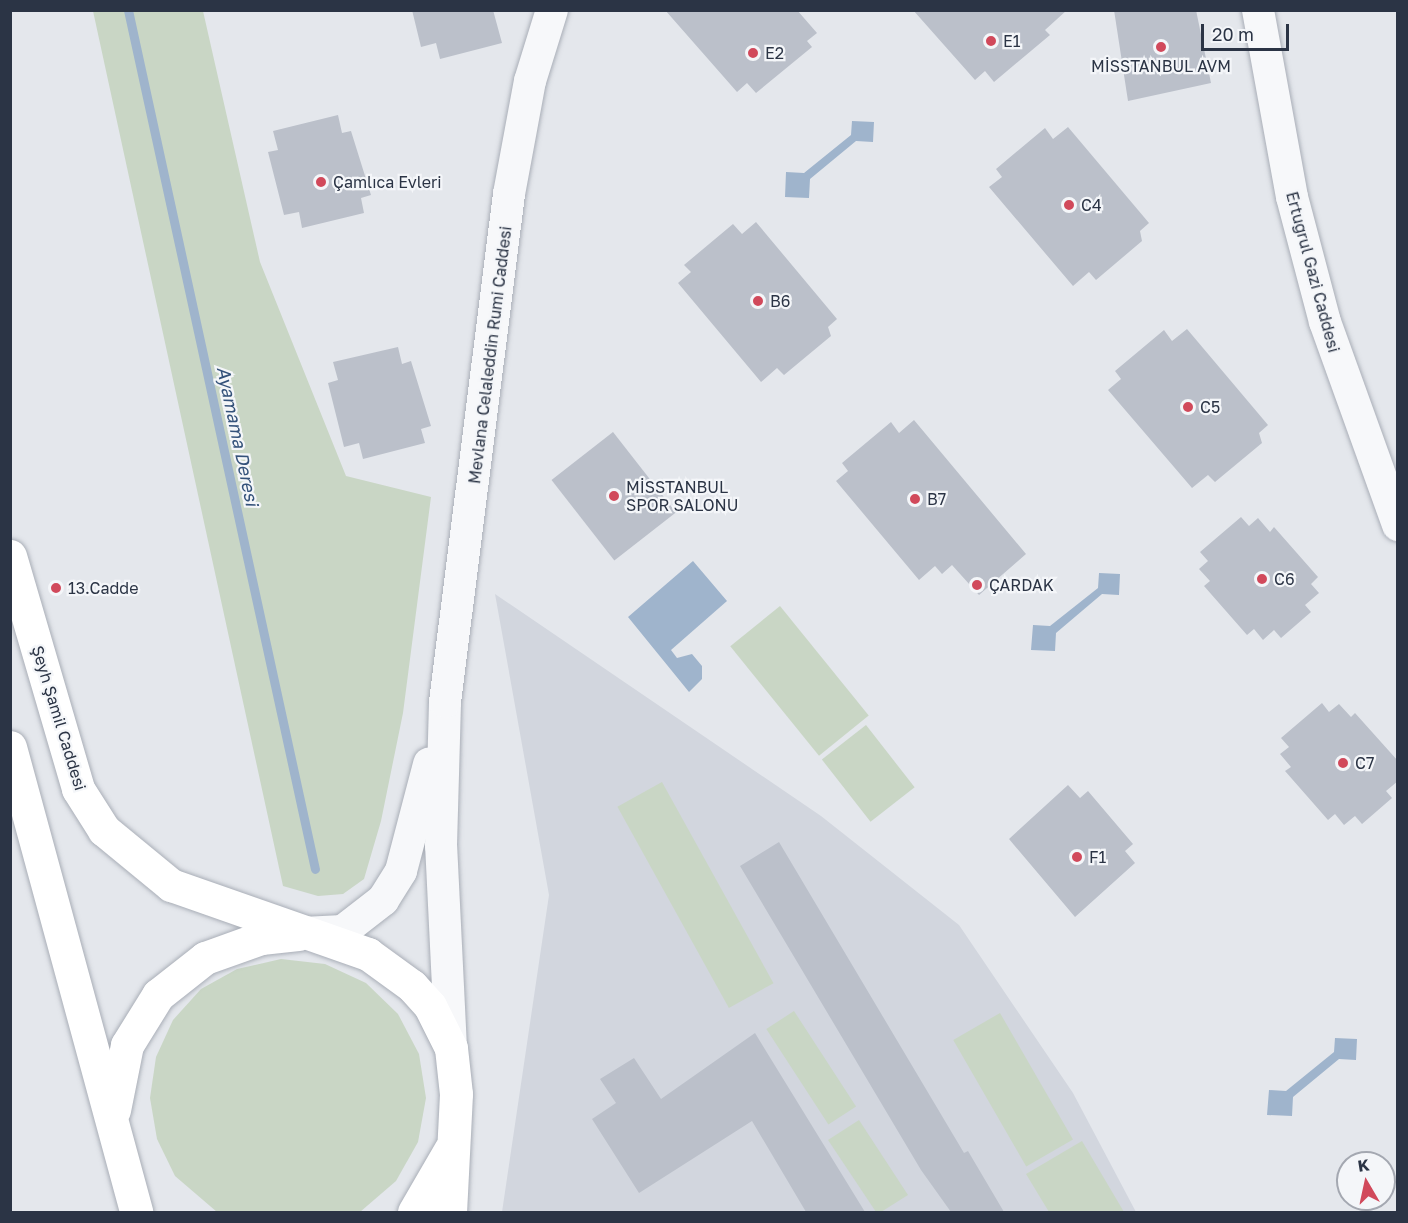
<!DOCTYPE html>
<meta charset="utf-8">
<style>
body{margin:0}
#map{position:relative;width:1408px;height:1223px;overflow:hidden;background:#e4e7ec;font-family:"Golos Text",sans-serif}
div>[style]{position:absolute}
.built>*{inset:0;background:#d2d6de}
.green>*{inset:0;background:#c9d6c5;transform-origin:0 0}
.water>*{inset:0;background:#9fb4cc}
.stream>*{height:9px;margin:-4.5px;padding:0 4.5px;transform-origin:4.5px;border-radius:4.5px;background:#9fb4cc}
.building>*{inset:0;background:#bbc0ca;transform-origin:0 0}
.roads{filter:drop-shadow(0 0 2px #a9aeb7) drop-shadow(0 0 2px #a9aeb7)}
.tertiary>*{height:32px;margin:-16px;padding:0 16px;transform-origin:16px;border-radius:16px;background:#f7f8fa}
.primary>*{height:33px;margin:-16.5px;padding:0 16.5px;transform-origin:16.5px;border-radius:16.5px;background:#fff}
.dots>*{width:16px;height:16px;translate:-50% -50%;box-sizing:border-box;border:3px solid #f4f6f9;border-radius:50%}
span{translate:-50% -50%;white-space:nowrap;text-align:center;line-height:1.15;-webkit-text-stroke:4.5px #f4f6f9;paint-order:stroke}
.poi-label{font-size:16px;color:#2b3445}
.left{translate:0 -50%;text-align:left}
.street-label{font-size:16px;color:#2b3445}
.water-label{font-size:18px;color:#34527a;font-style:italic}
.frame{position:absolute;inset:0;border:12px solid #2b3445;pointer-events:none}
.north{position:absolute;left:1336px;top:1151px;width:60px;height:60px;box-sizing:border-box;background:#f4f6f9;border:2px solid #a4a8b1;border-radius:50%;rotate:351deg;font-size:16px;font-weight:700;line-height:24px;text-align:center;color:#2b3445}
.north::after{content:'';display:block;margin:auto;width:21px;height:27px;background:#d1495b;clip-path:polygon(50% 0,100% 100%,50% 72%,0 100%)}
.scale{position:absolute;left:1201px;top:24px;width:88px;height:27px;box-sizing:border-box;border:3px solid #2b3445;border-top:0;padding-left:8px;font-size:18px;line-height:21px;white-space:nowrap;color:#2b3445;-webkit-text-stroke:4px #f4f6f9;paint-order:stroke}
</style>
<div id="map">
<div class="built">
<i style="clip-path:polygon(495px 594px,821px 816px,959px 925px,1073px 1093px,1136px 1212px,502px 1212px,549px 895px)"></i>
</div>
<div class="green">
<i style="clip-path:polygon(93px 11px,203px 11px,260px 262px,346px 476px,431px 497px,403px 713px,381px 821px,364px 879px,343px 894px,318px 896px,283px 886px)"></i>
<i style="left:780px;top:606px;width:141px;height:64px;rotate:51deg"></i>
<i style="left:866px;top:725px;width:79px;height:56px;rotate:52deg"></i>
<i style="left:662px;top:782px;width:230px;height:51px;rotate:61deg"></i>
<i style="clip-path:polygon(281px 959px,325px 964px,366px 983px,398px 1014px,419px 1054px,426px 1098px,418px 1142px,396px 1181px,360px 1212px,217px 1212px,175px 1176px,157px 1139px,150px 1098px,156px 1057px,173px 1020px,201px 989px,237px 969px)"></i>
<i style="left:794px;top:1011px;width:114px;height:33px;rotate:57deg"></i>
<i style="left:1000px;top:1013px;width:146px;height:54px;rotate:60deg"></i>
<i style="clip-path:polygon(859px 1120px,908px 1195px,881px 1212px,876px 1212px,828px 1140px)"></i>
<i style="clip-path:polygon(1082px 1141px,1124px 1212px,1049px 1212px,1026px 1174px)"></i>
</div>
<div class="water">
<i style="clip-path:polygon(852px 121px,874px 122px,873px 142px,856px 141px,810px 179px,809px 198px,785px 197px,786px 172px,804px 173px,851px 135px)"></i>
<i style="clip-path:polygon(693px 561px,727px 601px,671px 650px,677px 658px,692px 654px,702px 666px,702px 679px,689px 692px,628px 617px)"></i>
<i style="clip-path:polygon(1099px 573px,1120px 574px,1119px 595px,1102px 594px,1056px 633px,1055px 651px,1031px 650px,1033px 625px,1050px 626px,1098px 588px)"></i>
<i style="clip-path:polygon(1335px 1038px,1357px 1039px,1356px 1060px,1339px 1059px,1293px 1097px,1292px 1116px,1267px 1115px,1269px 1090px,1286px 1091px,1334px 1052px)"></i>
</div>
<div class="stream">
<i style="left:128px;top:10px;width:879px;rotate:77.72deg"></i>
</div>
<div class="building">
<i style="clip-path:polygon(412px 10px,493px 10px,502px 43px,440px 59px,436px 43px,421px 47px)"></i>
<i style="clip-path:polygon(665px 10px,797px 10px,817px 33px,807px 41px,812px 47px,756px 93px,747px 83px,737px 92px)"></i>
<i style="clip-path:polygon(913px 10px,1067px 10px,1045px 30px,1050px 35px,994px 82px,985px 71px,975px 80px)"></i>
<i style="clip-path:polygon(1114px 10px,1196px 10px,1211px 83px,1128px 101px)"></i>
<i style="clip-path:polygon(338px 115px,342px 133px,351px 131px,371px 195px,361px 198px,364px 213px,302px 228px,299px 212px,284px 215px,268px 152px,278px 150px,273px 131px)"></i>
<i style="clip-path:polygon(1068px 127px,1149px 223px,1140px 231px,1142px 241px,1096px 280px,1089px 272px,1073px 286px,989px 187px,1002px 177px,996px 169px,1045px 128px,1053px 139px)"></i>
<i style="clip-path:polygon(756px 222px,837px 319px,828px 327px,831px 336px,784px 375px,777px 368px,761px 382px,678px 283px,691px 272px,684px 265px,733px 224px,742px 234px)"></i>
<i style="clip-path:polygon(1187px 329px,1268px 425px,1259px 433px,1262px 443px,1215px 482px,1208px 475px,1192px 488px,1108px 390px,1121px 379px,1115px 371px,1164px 330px,1172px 341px)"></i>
<i style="clip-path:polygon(398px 347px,402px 364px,411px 361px,431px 426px,421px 429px,425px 443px,363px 459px,359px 443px,344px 447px,328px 383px,338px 380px,333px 362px)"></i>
<i style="clip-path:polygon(914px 420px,1026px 554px,979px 595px,952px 565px,942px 574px,935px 566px,919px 580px,836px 481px,848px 471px,842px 463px,891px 422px,899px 433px)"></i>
<i style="left:613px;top:432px;width:102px;height:78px;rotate:52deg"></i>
<i style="clip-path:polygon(1241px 517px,1249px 526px,1258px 518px,1270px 532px,1274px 527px,1318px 577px,1311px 584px,1319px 593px,1305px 605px,1311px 612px,1281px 638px,1274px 630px,1263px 640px,1254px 629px,1247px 635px,1204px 586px,1210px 581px,1199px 569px,1208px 561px,1200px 552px)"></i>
<i style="clip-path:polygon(1322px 703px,1329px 712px,1339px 704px,1351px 717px,1355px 713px,1398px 761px,1398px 781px,1386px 791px,1392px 798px,1362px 824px,1355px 816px,1344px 825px,1335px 814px,1328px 820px,1285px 771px,1291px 767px,1280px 754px,1289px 747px,1281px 738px)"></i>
<i style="clip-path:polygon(1068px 785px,1080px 798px,1088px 791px,1133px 844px,1125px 851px,1135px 863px,1075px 917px,1009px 839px)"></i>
<i style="clip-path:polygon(779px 842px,964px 1153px,968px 1151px,1004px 1212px,951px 1212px,921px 1170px,740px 866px)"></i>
<i style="clip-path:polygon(755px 1033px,865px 1212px,806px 1212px,752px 1121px,639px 1193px,592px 1119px,616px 1103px,600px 1079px,634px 1058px,661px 1099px)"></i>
</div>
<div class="roads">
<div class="tertiary">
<i style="left:1258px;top:10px;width:190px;rotate:79.7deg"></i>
<i style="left:1292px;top:197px;width:129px;rotate:75.2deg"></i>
<i style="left:1325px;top:322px;width:216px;rotate:70.2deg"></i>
<i style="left:303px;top:933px;width:40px;rotate:-2.9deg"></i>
<i style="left:343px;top:931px;width:51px;rotate:-37.8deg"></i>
<i style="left:383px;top:900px;width:34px;rotate:-58deg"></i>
<i style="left:401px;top:871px;width:111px;rotate:-75.3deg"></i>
<i style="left:451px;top:1048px;width:202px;rotate:-92.8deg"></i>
<i style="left:441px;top:846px;width:144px;rotate:-88.4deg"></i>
<i style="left:445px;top:702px;width:512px;rotate:-82.82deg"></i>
<i style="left:509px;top:194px;width:115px;rotate:-79.5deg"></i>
<i style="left:530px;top:81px;width:74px;rotate:-72.8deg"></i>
</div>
<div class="primary">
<i style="left:10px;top:556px;width:243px;rotate:73.7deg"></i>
<i style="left:78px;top:789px;width:49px;rotate:57.6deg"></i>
<i style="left:104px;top:830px;width:87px;rotate:39.4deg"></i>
<i style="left:171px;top:885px;width:209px;rotate:19.3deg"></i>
<i style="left:368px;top:954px;width:54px;rotate:36deg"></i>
<i style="left:412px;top:986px;width:27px;rotate:48deg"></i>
<i style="left:430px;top:1006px;width:47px;rotate:63.4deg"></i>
<i style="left:451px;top:1048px;width:46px;rotate:83.8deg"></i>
<i style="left:456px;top:1094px;width:118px;rotate:92.9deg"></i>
<i style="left:10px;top:747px;width:482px;rotate:74.8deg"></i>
<i style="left:114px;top:1110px;width:66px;rotate:-78.7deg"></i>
<i style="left:127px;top:1045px;width:59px;rotate:-58.2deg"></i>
<i style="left:158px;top:995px;width:60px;rotate:-38.2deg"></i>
<i style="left:205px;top:958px;width:59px;rotate:-19.7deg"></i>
<i style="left:261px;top:938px;width:37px;rotate:-6deg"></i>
<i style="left:414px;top:1212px;width:72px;rotate:-59.9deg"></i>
</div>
</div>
<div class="dots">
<i style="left:991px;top:41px;background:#d1495b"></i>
<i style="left:1161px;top:47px;background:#d1495b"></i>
<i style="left:753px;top:53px;background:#d1495b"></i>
<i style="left:321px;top:182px;background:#d1495b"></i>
<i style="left:1069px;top:205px;background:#d1495b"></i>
<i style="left:758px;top:301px;background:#d1495b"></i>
<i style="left:1188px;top:407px;background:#d1495b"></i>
<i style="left:614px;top:496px;background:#d1495b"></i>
<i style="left:915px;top:499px;background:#d1495b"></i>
<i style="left:1262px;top:579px;background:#d1495b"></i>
<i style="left:977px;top:585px;background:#d1495b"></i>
<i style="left:56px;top:588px;background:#d1495b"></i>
<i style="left:1343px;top:763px;background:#d1495b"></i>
<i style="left:1077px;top:857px;background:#d1495b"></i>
</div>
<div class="poi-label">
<span class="left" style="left:1003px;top:41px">E1</span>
<span class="left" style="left:765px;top:53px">E2</span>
<span style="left:1161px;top:66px">MİSSTANBUL AVM</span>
<span class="left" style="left:333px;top:182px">Çamlıca Evleri</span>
<span class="left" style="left:1081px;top:205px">C4</span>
<span class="left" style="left:770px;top:301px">B6</span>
<span class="left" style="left:1200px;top:407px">C5</span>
<span class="left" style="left:626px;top:496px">MİSSTANBUL<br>SPOR SALONU</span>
<span class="left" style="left:927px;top:499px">B7</span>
<span class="left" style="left:1274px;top:579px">C6</span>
<span class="left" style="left:989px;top:585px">ÇARDAK</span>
<span class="left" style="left:68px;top:588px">13.Cadde</span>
<span class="left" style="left:1355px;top:763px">C7</span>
<span class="left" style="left:1089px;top:857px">F1</span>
</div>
<div class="street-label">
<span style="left:1313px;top:272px;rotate:75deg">Ertuğrul Gazi Caddesi</span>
<span style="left:490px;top:355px;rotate:-83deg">Mevlana Celaleddin Rumi Caddesi</span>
<span style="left:59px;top:718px;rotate:73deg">Şeyh Şamil Caddesi</span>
</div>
<div class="water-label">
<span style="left:238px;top:436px;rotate:78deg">Ayamama Deresi</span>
</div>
<div class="frame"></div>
<div class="north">K</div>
<div class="scale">20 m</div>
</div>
